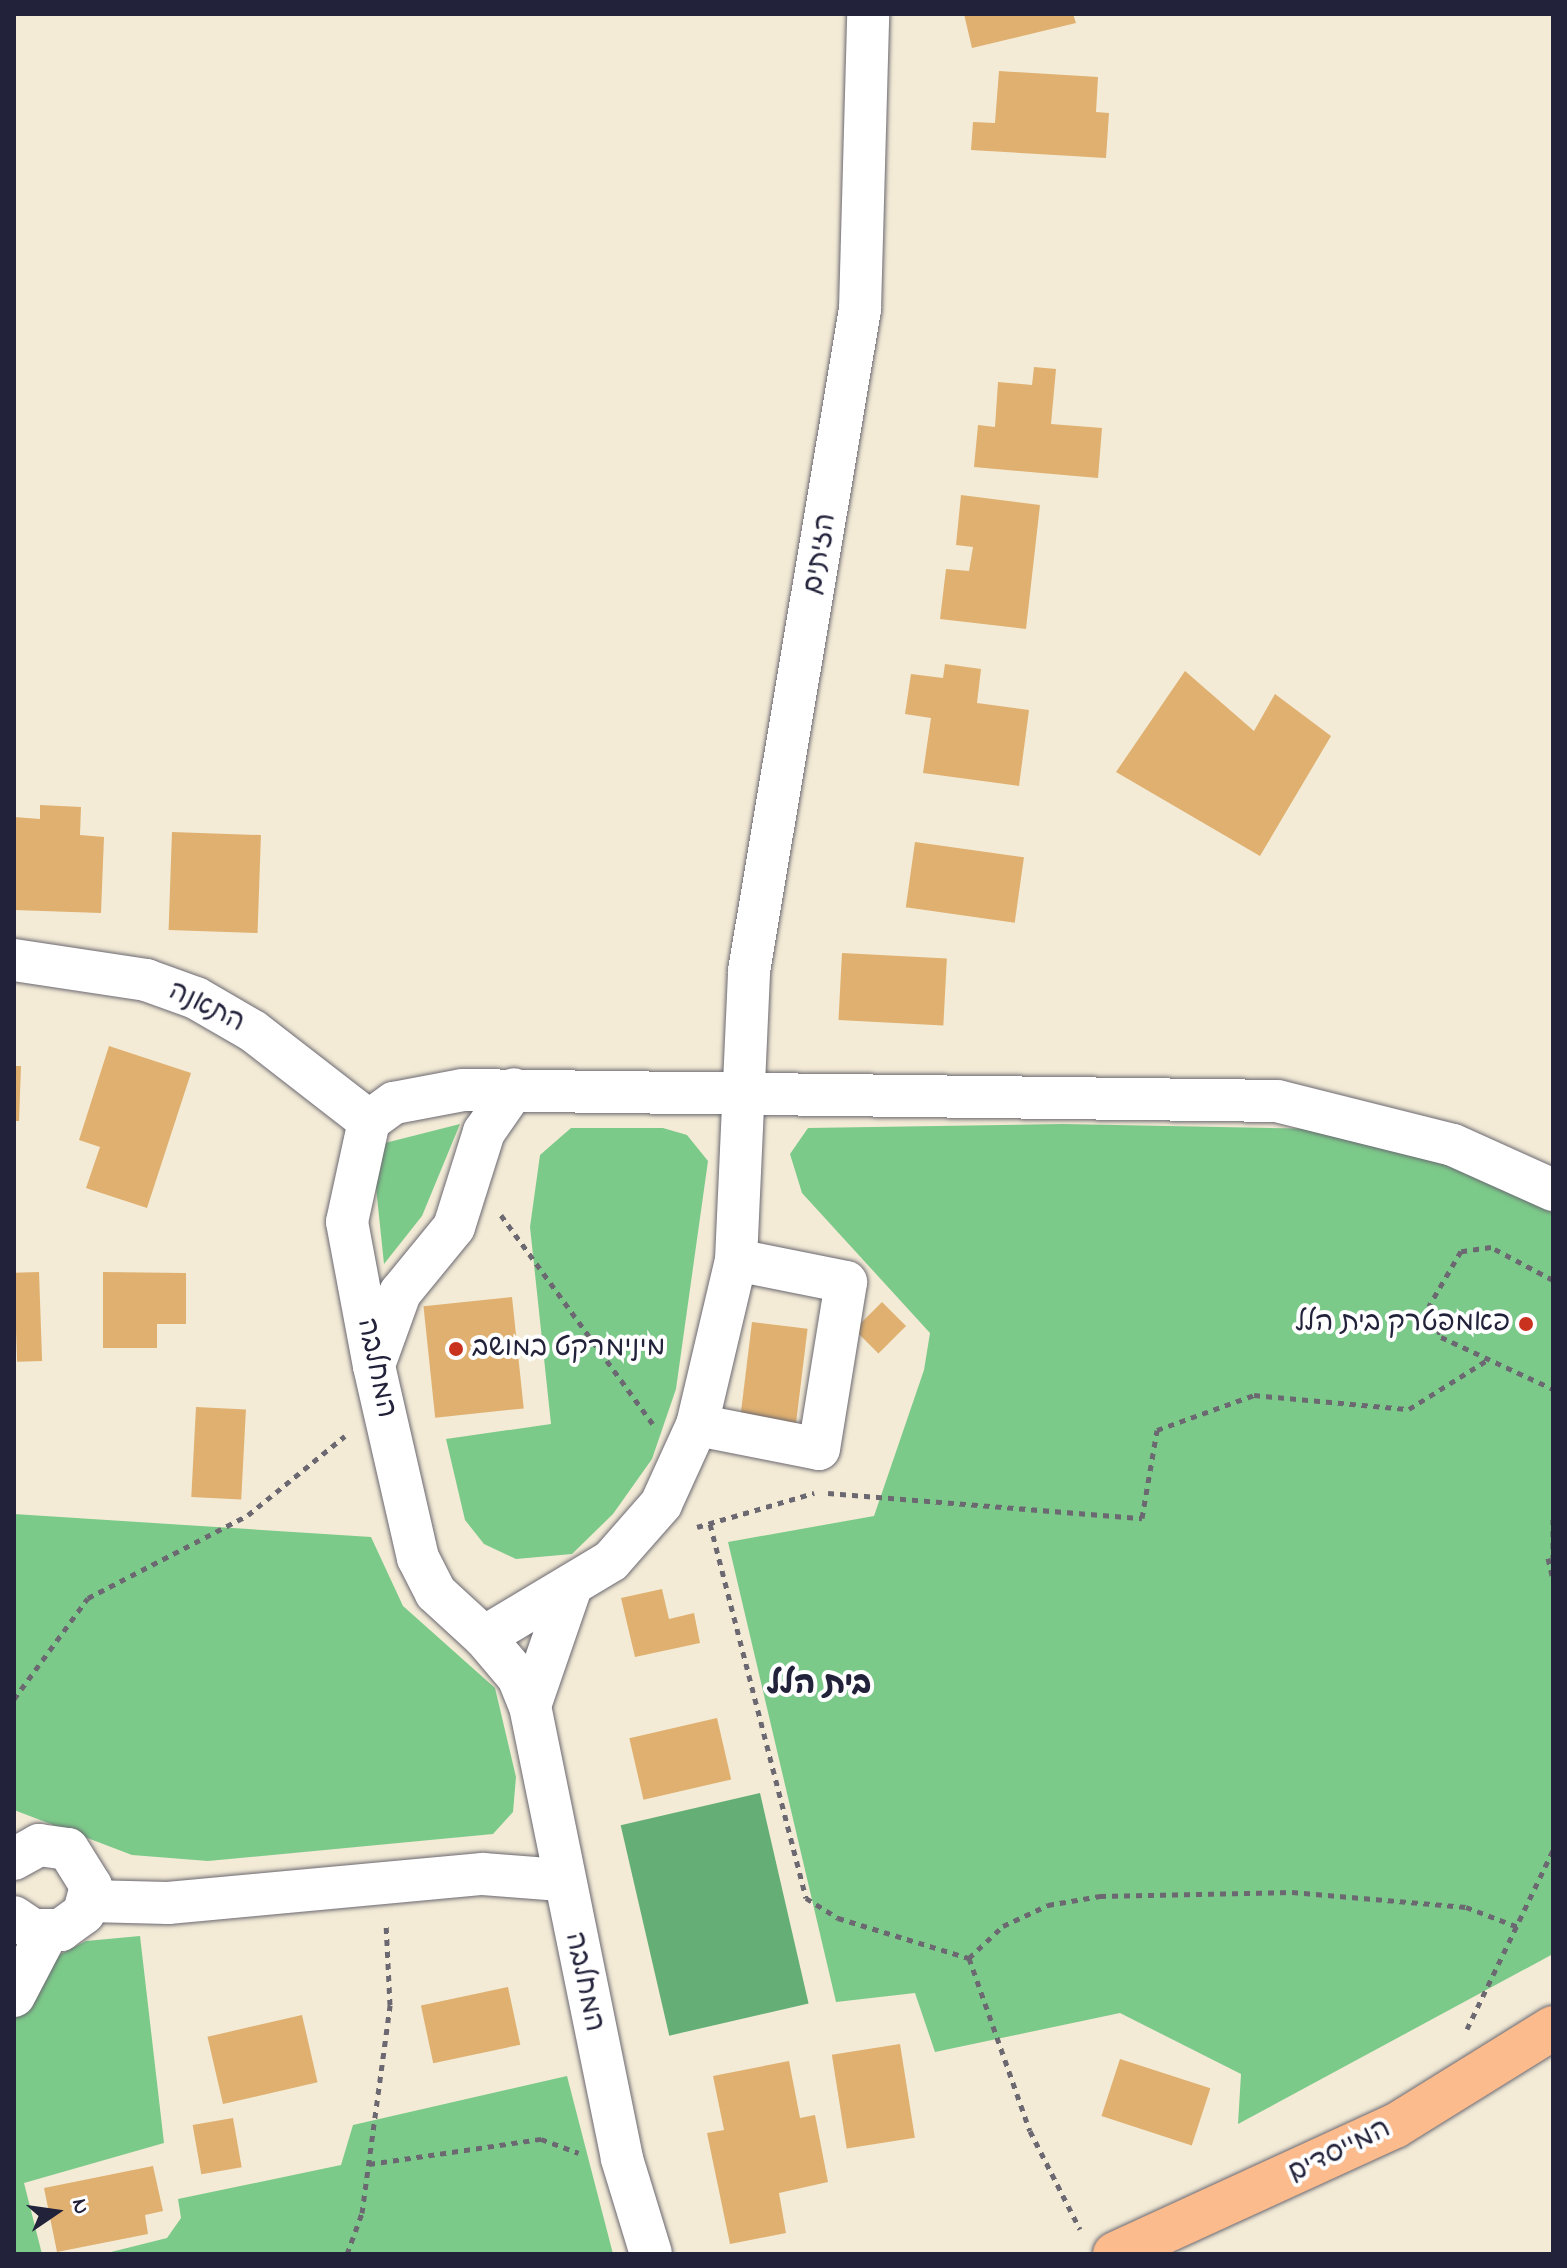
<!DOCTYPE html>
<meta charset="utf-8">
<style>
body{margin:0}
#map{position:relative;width:1567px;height:2268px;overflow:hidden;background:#f3ebd6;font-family:"Indie Flower","Playpen Sans Hebrew",sans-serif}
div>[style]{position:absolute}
.green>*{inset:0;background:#7cca8a}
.forest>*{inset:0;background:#65ae76;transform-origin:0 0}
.building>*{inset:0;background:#dfb070;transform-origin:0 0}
.path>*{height:5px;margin-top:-2.5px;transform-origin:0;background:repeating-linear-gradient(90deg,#6b6871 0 6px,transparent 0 12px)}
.roads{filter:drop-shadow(0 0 2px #6b6871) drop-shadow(0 0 2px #6b6871)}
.minor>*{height:42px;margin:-21px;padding:0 21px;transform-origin:21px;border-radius:21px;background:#fff}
.major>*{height:44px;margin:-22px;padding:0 22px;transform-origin:22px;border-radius:22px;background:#fbbb8d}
.dots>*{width:22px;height:22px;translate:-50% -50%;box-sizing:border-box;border:4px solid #fff;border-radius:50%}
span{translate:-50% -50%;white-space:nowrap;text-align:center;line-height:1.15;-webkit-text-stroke:8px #fff;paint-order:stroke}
.street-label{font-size:28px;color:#22223b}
.poi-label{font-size:28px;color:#22223b}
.right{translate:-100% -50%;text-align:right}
.left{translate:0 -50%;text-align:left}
.quarter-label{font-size:32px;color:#22223b;font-weight:700}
.frame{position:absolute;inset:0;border:16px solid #22223b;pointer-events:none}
.north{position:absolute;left:16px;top:2172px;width:80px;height:80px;-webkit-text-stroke:6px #fff;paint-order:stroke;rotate:77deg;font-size:22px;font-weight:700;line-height:32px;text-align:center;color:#22223b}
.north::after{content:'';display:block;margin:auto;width:28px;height:36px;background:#22223b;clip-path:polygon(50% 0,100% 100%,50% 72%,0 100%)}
</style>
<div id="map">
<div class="green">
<i style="clip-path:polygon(460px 1124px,422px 1216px,384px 1264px,374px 1168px,385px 1143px)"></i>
<i style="clip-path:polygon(1063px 1124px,1319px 1129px,1458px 1165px,1553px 1213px,1553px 1954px,1238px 2124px,1241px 2074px,1120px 2013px,935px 2052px,915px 1993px,836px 2002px,728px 1542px,874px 1516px,924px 1370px,930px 1333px,802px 1193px,790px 1154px,808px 1128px)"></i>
<i style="clip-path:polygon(571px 1128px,663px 1128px,687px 1135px,708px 1161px,676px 1389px,652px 1459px,613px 1514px,572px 1554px,516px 1559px,484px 1544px,465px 1520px,446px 1439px,551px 1424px,530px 1227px,540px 1155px)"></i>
<i style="clip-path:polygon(14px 1514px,371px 1537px,403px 1606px,495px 1688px,516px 1777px,513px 1812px,493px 1834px,208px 1861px,132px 1855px,14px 1810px)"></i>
<i style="clip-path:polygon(140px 1936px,164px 2143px,24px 2183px,42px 2254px,14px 2254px,14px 1940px,55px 1957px,86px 1941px)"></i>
<i style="clip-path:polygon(567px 2076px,613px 2254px,103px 2254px,167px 2238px,181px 2218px,178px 2199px,341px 2165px,353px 2125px)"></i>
</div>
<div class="forest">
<i style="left:760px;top:1793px;width:216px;height:143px;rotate:77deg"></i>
</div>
<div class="building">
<i style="clip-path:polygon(964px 14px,1073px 14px,1076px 23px,972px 48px)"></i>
<i style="clip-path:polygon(999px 71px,1098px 77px,1096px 112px,1109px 113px,1106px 158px,971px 150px,973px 122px,995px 123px)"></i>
<i style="clip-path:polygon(1034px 367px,1056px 369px,1051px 424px,1102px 428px,1098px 478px,974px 467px,978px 425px,995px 427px,998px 382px,1032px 385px)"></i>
<i style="clip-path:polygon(961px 495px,1040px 505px,1026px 629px,940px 619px,946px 569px,969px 571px,973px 547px,956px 545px)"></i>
<i style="clip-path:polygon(945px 664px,981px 669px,977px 703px,1029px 710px,1019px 786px,923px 773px,931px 718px,905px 714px,911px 674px,943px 678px)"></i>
<i style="clip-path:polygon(1185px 671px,1254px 731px,1275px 694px,1331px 736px,1260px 856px,1116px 772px)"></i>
<i style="clip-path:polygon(40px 805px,81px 807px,80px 835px,104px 837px,101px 913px,14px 910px,14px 817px,40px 819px)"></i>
<i style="left:172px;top:832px;width:89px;height:98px;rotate:2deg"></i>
<i style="left:915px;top:842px;width:110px;height:66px;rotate:8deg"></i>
<i style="left:842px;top:953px;width:105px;height:67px;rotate:3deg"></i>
<i style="clip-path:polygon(109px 1046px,191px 1073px,147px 1208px,86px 1188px,100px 1147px,79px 1140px)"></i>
<i style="clip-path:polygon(14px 1066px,21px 1066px,19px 1121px,14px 1121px)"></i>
<i style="left:39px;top:1272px;width:89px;height:25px;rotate:88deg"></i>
<i style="clip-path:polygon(103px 1272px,186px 1273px,186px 1324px,157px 1324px,157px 1348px,103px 1348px)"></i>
<i style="left:512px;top:1297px;width:112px;height:89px;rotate:84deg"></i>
<i style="left:882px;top:1302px;width:34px;height:39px;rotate:45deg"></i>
<i style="left:752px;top:1322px;width:56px;height:100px;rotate:7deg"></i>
<i style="left:196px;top:1407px;width:50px;height:90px;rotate:3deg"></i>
<i style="clip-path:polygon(662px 1589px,669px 1619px,694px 1613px,700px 1643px,635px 1657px,621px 1598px)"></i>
<i style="left:717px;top:1718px;width:63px;height:90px;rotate:77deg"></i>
<i style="left:508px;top:1987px;width:59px;height:89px;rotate:78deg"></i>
<i style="left:302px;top:2015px;width:69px;height:97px;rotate:77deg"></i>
<i style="left:900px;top:2044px;width:95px;height:69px;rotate:81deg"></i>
<i style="left:1120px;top:2059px;width:95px;height:60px;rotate:18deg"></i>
<i style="clip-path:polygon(789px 2061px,800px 2118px,815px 2115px,828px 2182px,779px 2193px,786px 2233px,730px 2244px,707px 2133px,724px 2130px,713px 2076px)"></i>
<i style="left:233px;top:2118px;width:50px;height:41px;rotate:80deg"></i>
<i style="clip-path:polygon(153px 2166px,163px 2211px,145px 2215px,148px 2234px,57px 2252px,44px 2188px)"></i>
</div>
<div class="path">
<i style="left:501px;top:1215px;width:258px;rotate:54deg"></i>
<i style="left:1553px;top:1280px;width:70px;rotate:-152deg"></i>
<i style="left:1491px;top:1247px;width:30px;rotate:172deg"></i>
<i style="left:1461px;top:1251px;width:64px;rotate:120.2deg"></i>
<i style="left:1429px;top:1306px;width:33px;rotate:69deg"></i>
<i style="left:1441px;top:1337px;width:123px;rotate:24.9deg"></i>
<i style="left:828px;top:1493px;width:315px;rotate:4.6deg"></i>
<i style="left:1142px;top:1518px;width:89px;rotate:-80.3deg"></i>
<i style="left:1157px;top:1430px;width:103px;rotate:-19.8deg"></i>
<i style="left:1254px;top:1395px;width:156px;rotate:5.2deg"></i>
<i style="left:1409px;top:1409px;width:94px;rotate:-32deg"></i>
<i style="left:1553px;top:1519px;width:39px;rotate:90deg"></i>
<i style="left:710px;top:1524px;width:386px;rotate:75.6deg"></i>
<i style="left:806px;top:1898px;width:38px;rotate:32deg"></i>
<i style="left:838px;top:1918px;width:137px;rotate:17deg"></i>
<i style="left:969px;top:1958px;width:183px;rotate:70.6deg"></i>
<i style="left:1030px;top:2131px;width:110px;rotate:63deg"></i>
<i style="left:697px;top:1527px;width:122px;rotate:-16.2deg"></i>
<i style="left:1548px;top:1558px;width:22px;rotate:77deg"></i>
<i style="left:14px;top:1699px;width:125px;rotate:-53.8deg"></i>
<i style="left:88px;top:1598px;width:180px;rotate:-27.4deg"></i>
<i style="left:248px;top:1515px;width:125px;rotate:-39.2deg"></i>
<i style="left:969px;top:1958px;width:47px;rotate:-43.3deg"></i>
<i style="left:1003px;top:1926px;width:50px;rotate:-25deg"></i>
<i style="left:1048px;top:1905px;width:53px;rotate:-9.8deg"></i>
<i style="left:1100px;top:1896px;width:192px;rotate:-1.2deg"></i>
<i style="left:1292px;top:1892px;width:175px;rotate:4.9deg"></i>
<i style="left:1466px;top:1907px;width:59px;rotate:20.9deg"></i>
<i style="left:1467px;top:2029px;width:199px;rotate:-64.3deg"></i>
<i style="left:369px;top:2164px;width:174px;rotate:-8.3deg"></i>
<i style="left:541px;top:2139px;width:40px;rotate:20.2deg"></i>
<i style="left:347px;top:2254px;width:44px;rotate:-69.9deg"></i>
<i style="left:362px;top:2213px;width:210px;rotate:-82.3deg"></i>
<i style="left:390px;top:2005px;width:81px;rotate:-92.8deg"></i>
</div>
<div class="roads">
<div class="minor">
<i style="left:14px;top:960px;width:134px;rotate:8.6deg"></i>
<i style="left:146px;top:980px;width:53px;rotate:19.8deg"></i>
<i style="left:196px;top:998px;width:66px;rotate:30.1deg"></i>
<i style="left:253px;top:1031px;width:147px;rotate:37.8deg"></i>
<i style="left:369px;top:1121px;width:103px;rotate:102.3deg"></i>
<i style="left:347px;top:1222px;width:147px;rotate:79.4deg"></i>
<i style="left:374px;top:1366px;width:197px;rotate:77.1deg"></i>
<i style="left:418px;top:1558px;width:39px;rotate:63deg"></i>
<i style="left:436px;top:1593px;width:65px;rotate:42.5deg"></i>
<i style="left:484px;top:1637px;width:148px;rotate:-30.9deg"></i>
<i style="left:611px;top:1561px;width:76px;rotate:-48.7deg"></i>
<i style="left:661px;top:1504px;width:87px;rotate:-65.5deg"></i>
<i style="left:697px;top:1425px;width:170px;rotate:-76.7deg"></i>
<i style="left:736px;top:1260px;width:289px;rotate:-87.4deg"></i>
<i style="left:749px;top:971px;width:671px;rotate:-80.48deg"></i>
<i style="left:860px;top:309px;width:295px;rotate:-88.4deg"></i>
<i style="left:369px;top:1121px;width:31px;rotate:-36deg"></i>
<i style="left:394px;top:1103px;width:70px;rotate:-10.7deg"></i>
<i style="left:463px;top:1090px;width:814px;rotate:0.77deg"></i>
<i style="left:1277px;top:1101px;width:181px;rotate:14deg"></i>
<i style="left:1453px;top:1145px;width:110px;rotate:24.2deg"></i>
<i style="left:374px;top:1365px;width:77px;rotate:-70.1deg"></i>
<i style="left:400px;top:1293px;width:85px;rotate:-50.7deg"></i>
<i style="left:454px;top:1227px;width:100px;rotate:-72.5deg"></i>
<i style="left:484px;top:1132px;width:52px;rotate:-55.1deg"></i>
<i style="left:697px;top:1425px;width:124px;rotate:11.1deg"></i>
<i style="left:819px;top:1449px;width:169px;rotate:-80.8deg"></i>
<i style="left:846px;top:1282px;width:112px;rotate:-168.7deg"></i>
<i style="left:484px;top:1637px;width:52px;rotate:49.6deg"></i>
<i style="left:518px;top:1677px;width:31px;rotate:68deg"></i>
<i style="left:530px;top:1706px;width:462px;rotate:78.5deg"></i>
<i style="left:622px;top:2159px;width:99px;rotate:73deg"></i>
<i style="left:530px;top:1706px;width:126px;rotate:-71deg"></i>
<i style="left:14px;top:1859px;width:29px;rotate:-29deg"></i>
<i style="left:39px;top:1845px;width:29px;rotate:8deg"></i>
<i style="left:68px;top:1849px;width:44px;rotate:58.1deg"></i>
<i style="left:91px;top:1886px;width:28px;rotate:105deg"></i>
<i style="left:84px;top:1913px;width:29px;rotate:144deg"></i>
<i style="left:61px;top:1930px;width:28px;rotate:180deg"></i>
<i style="left:33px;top:1930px;width:23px;rotate:-146deg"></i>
<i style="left:89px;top:1901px;width:79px;rotate:1.5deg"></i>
<i style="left:168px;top:1903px;width:316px;rotate:-5.3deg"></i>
<i style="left:483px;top:1874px;width:78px;rotate:4.4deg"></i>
<i style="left:14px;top:1996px;width:71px;rotate:-62.4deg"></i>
</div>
<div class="major">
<i style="left:1115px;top:2254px;width:308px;rotate:-24.6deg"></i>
<i style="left:1395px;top:2126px;width:186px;rotate:-31.8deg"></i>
</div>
</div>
<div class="dots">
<i style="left:1526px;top:1324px;background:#c8321e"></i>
<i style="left:456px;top:1349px;background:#c8321e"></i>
</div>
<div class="street-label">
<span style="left:821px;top:554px;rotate:-80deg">הזיתים</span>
<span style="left:206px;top:1008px;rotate:26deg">התאנה</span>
<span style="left:375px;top:1368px;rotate:78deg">המחלבה</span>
<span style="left:583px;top:1982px;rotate:78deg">המחלבה</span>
<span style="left:1340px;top:2152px;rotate:-26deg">המייסדים</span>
</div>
<div class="poi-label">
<span class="right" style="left:1510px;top:1324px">פאמפטרק בית הלל</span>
<span class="left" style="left:472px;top:1349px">מינימרקט במושב</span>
</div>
<div class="quarter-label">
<span style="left:819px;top:1686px">בית הלל</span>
</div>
<div class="frame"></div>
<div class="north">N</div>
</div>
